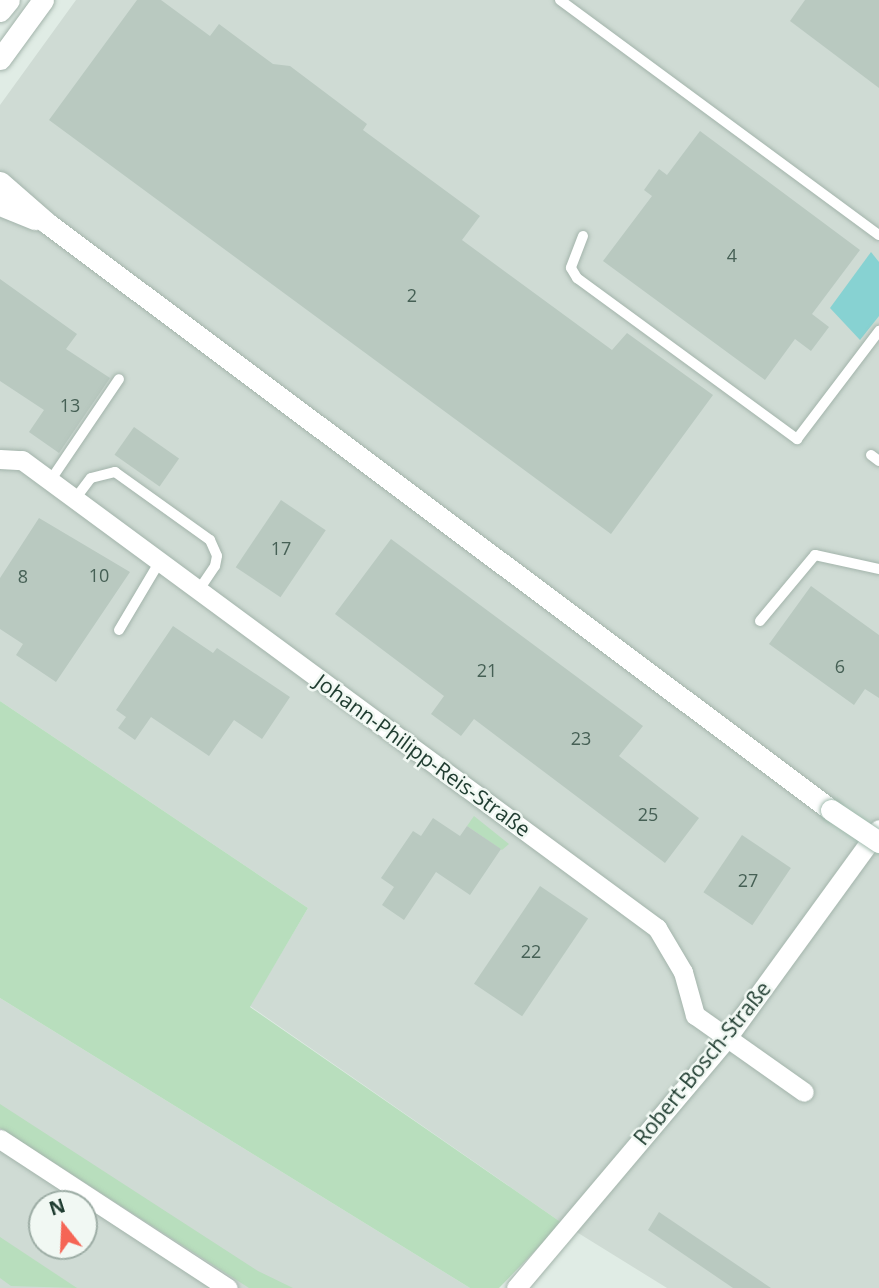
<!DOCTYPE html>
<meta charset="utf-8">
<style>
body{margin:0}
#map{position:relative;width:879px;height:1288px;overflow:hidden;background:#e0ece5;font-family:"Open Sans",sans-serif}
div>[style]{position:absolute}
.built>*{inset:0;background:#cfdbd4}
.green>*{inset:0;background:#b8debd}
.water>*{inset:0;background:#87d2d2}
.building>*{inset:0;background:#b9c9c0;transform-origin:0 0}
.roads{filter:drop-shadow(0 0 2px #a3b4ab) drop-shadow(0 0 2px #a3b4ab)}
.service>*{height:10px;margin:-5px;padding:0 5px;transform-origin:5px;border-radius:5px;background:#fff}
.minor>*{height:19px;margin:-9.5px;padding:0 9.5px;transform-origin:9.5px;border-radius:9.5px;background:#fff}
.secondary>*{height:21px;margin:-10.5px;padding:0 10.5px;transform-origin:10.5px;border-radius:10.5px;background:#fff}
.bridges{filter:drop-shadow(0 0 2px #a1bbae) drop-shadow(0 0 2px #a1bbae)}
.secondary-bridge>*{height:21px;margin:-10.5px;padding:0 10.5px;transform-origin:10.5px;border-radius:10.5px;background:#fff}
span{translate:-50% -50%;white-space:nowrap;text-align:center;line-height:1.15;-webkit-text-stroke:5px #f1f8f3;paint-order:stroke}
.number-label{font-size:18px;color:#466055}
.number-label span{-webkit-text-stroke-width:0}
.street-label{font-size:21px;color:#203d31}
.north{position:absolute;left:28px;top:1190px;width:70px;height:70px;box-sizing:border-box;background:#f1f8f3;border:2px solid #9dada5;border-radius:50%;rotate:342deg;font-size:19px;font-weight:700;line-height:28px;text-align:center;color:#203d31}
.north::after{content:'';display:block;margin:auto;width:24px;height:32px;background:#f56555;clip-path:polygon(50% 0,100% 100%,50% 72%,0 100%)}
</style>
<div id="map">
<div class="built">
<i style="clip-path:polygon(76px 0,879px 0,879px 1288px,667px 1288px,562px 1223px,250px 1006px,308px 908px,0 701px,0 105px)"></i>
<i style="clip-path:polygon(evenodd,0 998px,470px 1288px,0 1288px,0 998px,42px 1204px,84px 1204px,84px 1246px,42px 1246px,42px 1204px)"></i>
</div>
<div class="green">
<i style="clip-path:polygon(0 701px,308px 908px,250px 1007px,562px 1223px,499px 1288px,470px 1288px,0 998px)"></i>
<i style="clip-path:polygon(474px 816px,509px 844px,502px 850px,467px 826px)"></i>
<i style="clip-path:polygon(0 1104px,258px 1271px,293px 1288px,249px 1288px,0 1128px)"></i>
<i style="clip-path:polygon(0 1237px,77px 1288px,11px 1286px,0 1278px)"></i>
</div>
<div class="water">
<i style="clip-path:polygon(871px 252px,879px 262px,879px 316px,860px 340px,830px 308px)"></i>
</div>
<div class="building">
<i style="clip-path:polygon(137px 0,161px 0,210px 36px,219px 24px,273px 64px,290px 66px,367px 124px,363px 130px,480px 216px,462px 240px,612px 350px,627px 333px,713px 395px,611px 534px,49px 120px)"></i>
<i style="clip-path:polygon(805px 0,879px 0,879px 88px,790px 21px)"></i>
<i style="clip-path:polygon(700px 131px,860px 250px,812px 314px,829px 327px,811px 351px,795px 339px,765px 380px,603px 261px,652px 196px,644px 190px,659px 169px,667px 175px)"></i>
<i style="clip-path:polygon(0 279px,77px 334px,66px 349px,110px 378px,59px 453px,29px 432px,44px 410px,0 381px)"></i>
<i style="left:134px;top:427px;width:55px;height:34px;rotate:35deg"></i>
<i style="left:281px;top:500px;width:54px;height:81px;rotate:34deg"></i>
<i style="clip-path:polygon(39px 518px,130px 572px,56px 682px,16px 655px,23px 644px,0 629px,0 578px)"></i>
<i style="clip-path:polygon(391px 539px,643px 726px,619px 756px,699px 818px,665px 863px,474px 719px,461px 736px,431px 714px,444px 696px,335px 614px)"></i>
<i style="clip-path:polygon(811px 586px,879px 635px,879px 698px,865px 689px,854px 705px,769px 644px)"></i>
<i style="clip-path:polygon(173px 626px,213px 653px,217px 648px,290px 697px,262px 739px,234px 720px,209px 756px,151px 717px,135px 740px,118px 728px,126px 717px,116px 710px)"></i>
<i style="clip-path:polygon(433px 818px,460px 836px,467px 826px,501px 849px,470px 895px,436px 872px,404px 920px,382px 905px,394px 887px,381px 878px,413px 831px,421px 836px)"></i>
<i style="left:742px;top:835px;width:59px;height:69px;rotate:34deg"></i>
<i style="left:540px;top:886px;width:58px;height:118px;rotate:34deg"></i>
<i style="clip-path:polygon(659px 1212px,771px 1288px,733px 1288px,648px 1230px)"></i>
</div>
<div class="roads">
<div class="service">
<i style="left:560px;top:0;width:396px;rotate:36.4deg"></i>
<i style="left:583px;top:236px;width:34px;rotate:111deg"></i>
<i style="left:571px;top:268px;width:12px;rotate:59deg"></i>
<i style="left:577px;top:278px;width:273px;rotate:36.2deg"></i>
<i style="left:797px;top:439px;width:136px;rotate:-52.8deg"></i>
<i style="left:871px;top:455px;width:10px;rotate:37deg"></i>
<i style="left:50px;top:481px;width:123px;rotate:-55.9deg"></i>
<i style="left:75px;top:499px;width:26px;rotate:-53deg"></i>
<i style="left:91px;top:478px;width:25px;rotate:-14deg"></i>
<i style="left:115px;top:472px;width:117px;rotate:35.6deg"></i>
<i style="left:210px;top:540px;width:17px;rotate:66deg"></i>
<i style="left:217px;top:556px;width:10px;rotate:101deg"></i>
<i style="left:215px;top:566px;width:29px;rotate:124deg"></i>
<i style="left:760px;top:621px;width:86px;rotate:-50.2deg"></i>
<i style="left:815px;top:555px;width:66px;rotate:12.3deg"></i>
<i style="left:119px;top:630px;width:80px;rotate:-59.3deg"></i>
</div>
<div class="minor">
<i style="left:0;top:459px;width:22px;rotate:3deg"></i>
<i style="left:22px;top:460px;width:789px;rotate:36.39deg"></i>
<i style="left:657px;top:928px;width:51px;rotate:59.4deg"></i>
<i style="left:683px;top:972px;width:45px;rotate:74.4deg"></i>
<i style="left:695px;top:1015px;width:133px;rotate:35.2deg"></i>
<i style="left:0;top:1139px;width:272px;rotate:33.2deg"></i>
<i style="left:516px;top:1288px;width:327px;rotate:-49.8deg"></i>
<i style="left:727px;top:1038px;width:258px;rotate:-54deg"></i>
</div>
<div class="secondary">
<i style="left:0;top:11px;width:14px;rotate:-51deg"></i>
<i style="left:0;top:59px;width:73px;rotate:-53.9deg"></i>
<i style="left:0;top:182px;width:62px;rotate:41.1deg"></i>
<i style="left:47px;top:223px;width:979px;rotate:36.82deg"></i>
<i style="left:0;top:205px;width:38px;rotate:22deg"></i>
</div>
</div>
<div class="bridges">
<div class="secondary-bridge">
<i style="left:831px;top:810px;width:58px;rotate:33.7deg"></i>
</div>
</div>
<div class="number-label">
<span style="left:732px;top:255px">4</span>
<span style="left:412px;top:295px">2</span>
<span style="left:70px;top:405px">13</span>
<span style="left:281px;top:548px">17</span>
<span style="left:99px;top:575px">10</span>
<span style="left:23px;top:576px">8</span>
<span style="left:840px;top:666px">6</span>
<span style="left:487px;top:670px">21</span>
<span style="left:581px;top:738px">23</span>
<span style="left:648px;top:814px">25</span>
<span style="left:748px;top:880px">27</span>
<span style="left:531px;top:951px">22</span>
</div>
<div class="street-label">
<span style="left:423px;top:755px;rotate:36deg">Johann-Philipp-Reis-Straße</span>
<span style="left:702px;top:1063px;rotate:-51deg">Robert-Bosch-Straße</span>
</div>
<div class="north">N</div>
</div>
